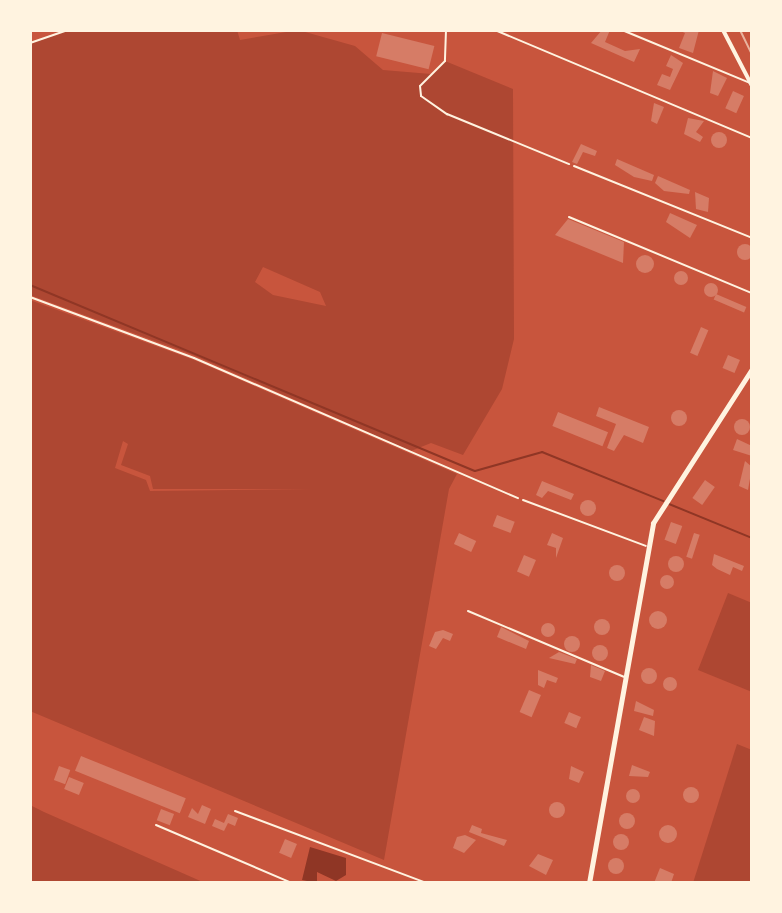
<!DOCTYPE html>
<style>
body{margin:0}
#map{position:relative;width:782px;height:913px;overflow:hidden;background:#c8553d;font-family:"Noto Sans",sans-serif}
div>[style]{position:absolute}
.green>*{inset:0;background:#ae4732}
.water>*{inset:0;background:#8f3625}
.stream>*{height:2px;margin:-1px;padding:0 1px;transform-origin:1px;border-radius:1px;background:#8f3625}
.building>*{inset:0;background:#d67c66;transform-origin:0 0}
.round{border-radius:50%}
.path>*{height:2px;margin:-1px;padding:0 1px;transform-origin:1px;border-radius:1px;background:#fff3e0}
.service>*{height:2px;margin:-1px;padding:0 1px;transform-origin:1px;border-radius:1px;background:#fff3e0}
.minor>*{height:4px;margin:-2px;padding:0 2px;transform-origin:2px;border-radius:2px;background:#fff3e0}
.tertiary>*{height:5px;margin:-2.5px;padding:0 2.5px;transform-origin:2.5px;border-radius:2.5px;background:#fff3e0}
.rail>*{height:2px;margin:-1px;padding:0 1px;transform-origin:1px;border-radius:1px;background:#e9b49f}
span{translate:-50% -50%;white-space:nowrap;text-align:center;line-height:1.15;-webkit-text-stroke:8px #fff3e0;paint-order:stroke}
.frame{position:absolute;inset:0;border:32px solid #fff3e0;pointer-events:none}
</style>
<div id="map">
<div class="green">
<i style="clip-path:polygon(evenodd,68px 30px,237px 30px,240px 40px,298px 30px,355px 46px,383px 70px,431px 74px,445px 61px,513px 89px,514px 339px,502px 389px,463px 455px,431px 443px,411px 451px,193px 355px,30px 295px,30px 43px,68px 30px,263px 267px,320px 292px,326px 306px,273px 295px,255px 282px,263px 267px)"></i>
<i style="clip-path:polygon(evenodd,30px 300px,194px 360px,457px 474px,449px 489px,384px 860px,30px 711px,30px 300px,123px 441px,128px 444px,121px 465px,150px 476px,153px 489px,313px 489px,150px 491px,146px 480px,115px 468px,123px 441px)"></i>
<i style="clip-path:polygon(728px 593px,752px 603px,752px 692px,698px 670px)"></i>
<i style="clip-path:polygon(737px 744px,752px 750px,752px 883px,693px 883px)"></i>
<i style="clip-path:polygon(30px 805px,44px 812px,205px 883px,30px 883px)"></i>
</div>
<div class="water">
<i style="clip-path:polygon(310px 847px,346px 858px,346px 875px,336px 881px,317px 872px,317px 883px,302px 880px)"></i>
</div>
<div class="stream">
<i style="left:30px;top:285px;width:482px;rotate:22.7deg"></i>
<i style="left:475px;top:471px;width:70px;rotate:-15.8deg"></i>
<i style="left:542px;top:452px;width:131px;rotate:22deg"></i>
<i style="left:669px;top:504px;width:90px;rotate:22.3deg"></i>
</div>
<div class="building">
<i style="clip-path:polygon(602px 30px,610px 30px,605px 42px,625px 51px,640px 49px,634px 62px,591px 43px)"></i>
<i style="clip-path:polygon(678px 30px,699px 30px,693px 53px,679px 48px,685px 33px)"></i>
<i style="left:382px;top:33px;width:54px;height:24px;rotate:14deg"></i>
<i style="clip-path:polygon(671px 55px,683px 63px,670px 90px,657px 85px,662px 74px,670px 77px,673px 69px,666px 66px)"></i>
<i style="clip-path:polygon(713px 71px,727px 78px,718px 96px,710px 93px)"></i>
<i style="left:733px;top:91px;width:12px;height:19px;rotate:24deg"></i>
<i style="clip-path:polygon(654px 103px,664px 107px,657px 124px,651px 121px)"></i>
<i style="clip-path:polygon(688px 118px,704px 121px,696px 132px,703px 137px,700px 142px,684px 134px)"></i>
<i class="round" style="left:711px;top:132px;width:16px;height:16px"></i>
<i style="clip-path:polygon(581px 144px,597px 151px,595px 156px,583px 152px,577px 164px,572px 162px)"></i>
<i style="clip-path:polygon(617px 159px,654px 175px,652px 181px,634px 177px,615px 165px)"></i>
<i style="clip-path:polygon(658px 176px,690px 190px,689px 194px,664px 191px,655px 183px)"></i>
<i style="clip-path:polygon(695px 192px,709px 198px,708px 212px,696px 209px)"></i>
<i style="clip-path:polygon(670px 213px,697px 225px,690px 238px,666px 222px)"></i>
<i style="clip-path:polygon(568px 219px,624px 242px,623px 263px,555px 235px)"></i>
<i class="round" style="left:737px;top:244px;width:16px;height:16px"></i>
<i class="round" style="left:636px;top:255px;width:18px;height:18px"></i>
<i class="round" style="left:674px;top:271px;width:14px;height:14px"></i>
<i class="round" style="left:704px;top:283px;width:14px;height:14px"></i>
<i style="left:716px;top:294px;width:33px;height:6px;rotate:23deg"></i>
<i style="left:701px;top:327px;width:8px;height:28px;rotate:23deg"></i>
<i style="left:728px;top:355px;width:13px;height:14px;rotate:23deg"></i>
<i style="clip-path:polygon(599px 407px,649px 427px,643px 443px,624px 435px,614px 451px,607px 448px,616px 424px,596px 416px)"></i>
<i class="round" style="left:671px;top:410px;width:16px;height:16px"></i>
<i style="left:558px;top:412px;width:54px;height:15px;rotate:22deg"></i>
<i class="round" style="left:734px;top:419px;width:16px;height:16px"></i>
<i style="clip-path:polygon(737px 439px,752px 446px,752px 456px,733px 450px)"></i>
<i style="clip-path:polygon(745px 461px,752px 467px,748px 490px,739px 486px)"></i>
<i style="left:705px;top:480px;width:12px;height:22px;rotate:35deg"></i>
<i style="clip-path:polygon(542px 481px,574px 494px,571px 500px,548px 491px,542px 498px,536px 495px)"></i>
<i class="round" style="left:580px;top:500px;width:16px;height:16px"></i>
<i style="left:497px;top:515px;width:19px;height:12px;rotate:21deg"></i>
<i style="left:671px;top:522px;width:12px;height:19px;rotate:20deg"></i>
<i style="left:459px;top:533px;width:19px;height:12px;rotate:25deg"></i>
<i style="clip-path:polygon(552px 533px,563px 538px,556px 558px,556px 548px,547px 545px)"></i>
<i style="left:694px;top:533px;width:6px;height:25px;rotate:18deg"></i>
<i style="clip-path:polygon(714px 554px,744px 566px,742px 571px,733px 567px,730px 575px,717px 569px,712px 565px)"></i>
<i style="left:524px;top:555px;width:13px;height:18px;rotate:23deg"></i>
<i class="round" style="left:668px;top:556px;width:16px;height:16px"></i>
<i class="round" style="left:609px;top:565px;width:16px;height:16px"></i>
<i class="round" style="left:660px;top:575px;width:14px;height:14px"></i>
<i class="round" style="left:649px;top:611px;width:18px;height:18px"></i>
<i class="round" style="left:594px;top:619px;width:16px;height:16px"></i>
<i class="round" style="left:541px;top:623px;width:14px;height:14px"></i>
<i style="clip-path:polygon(501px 627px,529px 641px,526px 649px,497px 637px)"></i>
<i style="clip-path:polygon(443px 630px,453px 634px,450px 641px,443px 638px,436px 649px,429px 646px,435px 632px)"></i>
<i class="round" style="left:564px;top:636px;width:16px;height:16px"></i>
<i class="round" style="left:592px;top:645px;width:16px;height:16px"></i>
<i style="clip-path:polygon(559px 652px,577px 659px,575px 664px,549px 658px)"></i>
<i style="clip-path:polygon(591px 665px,605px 671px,601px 681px,590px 677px)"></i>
<i class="round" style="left:641px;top:668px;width:16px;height:16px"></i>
<i style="clip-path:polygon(538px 670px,558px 678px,556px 683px,547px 680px,544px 688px,538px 685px)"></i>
<i class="round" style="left:663px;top:677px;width:14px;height:14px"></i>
<i style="left:529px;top:690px;width:13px;height:24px;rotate:23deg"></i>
<i style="clip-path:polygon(636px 701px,654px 710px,653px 716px,634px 711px)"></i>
<i style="left:569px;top:712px;width:13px;height:12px;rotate:23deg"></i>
<i style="clip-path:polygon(644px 717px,655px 721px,654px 736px,639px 730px)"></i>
<i style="left:81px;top:756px;width:113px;height:16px;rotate:22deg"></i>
<i style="clip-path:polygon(632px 765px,650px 772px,648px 777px,629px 776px)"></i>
<i style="left:59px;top:766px;width:12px;height:15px;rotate:20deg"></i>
<i style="clip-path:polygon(571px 766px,584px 772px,579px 783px,569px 779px)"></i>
<i style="left:69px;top:777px;width:16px;height:13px;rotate:22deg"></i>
<i class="round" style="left:683px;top:787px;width:16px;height:16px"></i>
<i class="round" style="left:626px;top:789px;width:14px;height:14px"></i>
<i class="round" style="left:549px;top:802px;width:16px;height:16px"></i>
<i style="clip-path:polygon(202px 805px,211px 809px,205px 824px,188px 817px,192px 808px,198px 814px)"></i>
<i style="left:161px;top:809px;width:14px;height:12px;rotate:21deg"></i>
<i class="round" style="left:619px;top:813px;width:16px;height:16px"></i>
<i style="clip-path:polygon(228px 814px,238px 818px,235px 826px,228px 823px,224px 831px,212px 826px,215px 819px,224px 823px)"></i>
<i style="clip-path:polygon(472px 825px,482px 829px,481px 833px,507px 840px,504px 846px,469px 832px)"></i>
<i class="round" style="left:659px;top:825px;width:18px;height:18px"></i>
<i class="round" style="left:613px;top:834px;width:16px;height:16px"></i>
<i style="clip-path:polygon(465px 835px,476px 840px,464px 853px,453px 848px,457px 837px)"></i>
<i style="left:285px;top:839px;width:13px;height:15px;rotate:23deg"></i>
<i style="clip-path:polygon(538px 854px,553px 860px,546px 875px,529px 866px)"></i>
<i class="round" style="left:608px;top:858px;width:16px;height:16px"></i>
<i style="clip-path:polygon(660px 868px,674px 874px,671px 883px,654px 883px)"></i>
</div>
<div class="path">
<i style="left:446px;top:30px;width:31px;rotate:92deg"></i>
<i style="left:445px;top:61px;width:35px;rotate:135deg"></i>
<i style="left:420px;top:86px;width:10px;rotate:84deg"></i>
<i style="left:421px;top:96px;width:32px;rotate:35deg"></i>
<i style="left:447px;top:114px;width:132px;rotate:22.3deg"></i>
<i style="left:30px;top:43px;width:40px;rotate:-18.9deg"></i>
<i style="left:30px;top:297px;width:175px;rotate:20.4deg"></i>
<i style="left:194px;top:358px;width:353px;rotate:23.4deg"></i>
</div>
<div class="service">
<i style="left:495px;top:30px;width:279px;rotate:22.8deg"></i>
<i style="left:622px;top:30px;width:139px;rotate:22.5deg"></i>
<i style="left:574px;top:166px;width:192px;rotate:22deg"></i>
<i style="left:569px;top:217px;width:198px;rotate:22.6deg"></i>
<i style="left:523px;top:500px;width:131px;rotate:20.5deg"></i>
<i style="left:468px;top:611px;width:169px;rotate:22.9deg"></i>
<i style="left:235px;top:811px;width:205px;rotate:20.6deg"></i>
<i style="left:156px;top:825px;width:148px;rotate:23.1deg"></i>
</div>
<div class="minor">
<i style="left:723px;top:30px;width:63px;rotate:62.6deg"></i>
</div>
<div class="tertiary">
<i style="left:589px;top:883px;width:366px;rotate:-79.9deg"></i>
<i style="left:653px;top:523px;width:183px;rotate:-57.3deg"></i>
</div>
<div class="rail">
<i style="left:740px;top:30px;width:28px;rotate:64deg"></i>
</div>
<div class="frame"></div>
</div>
